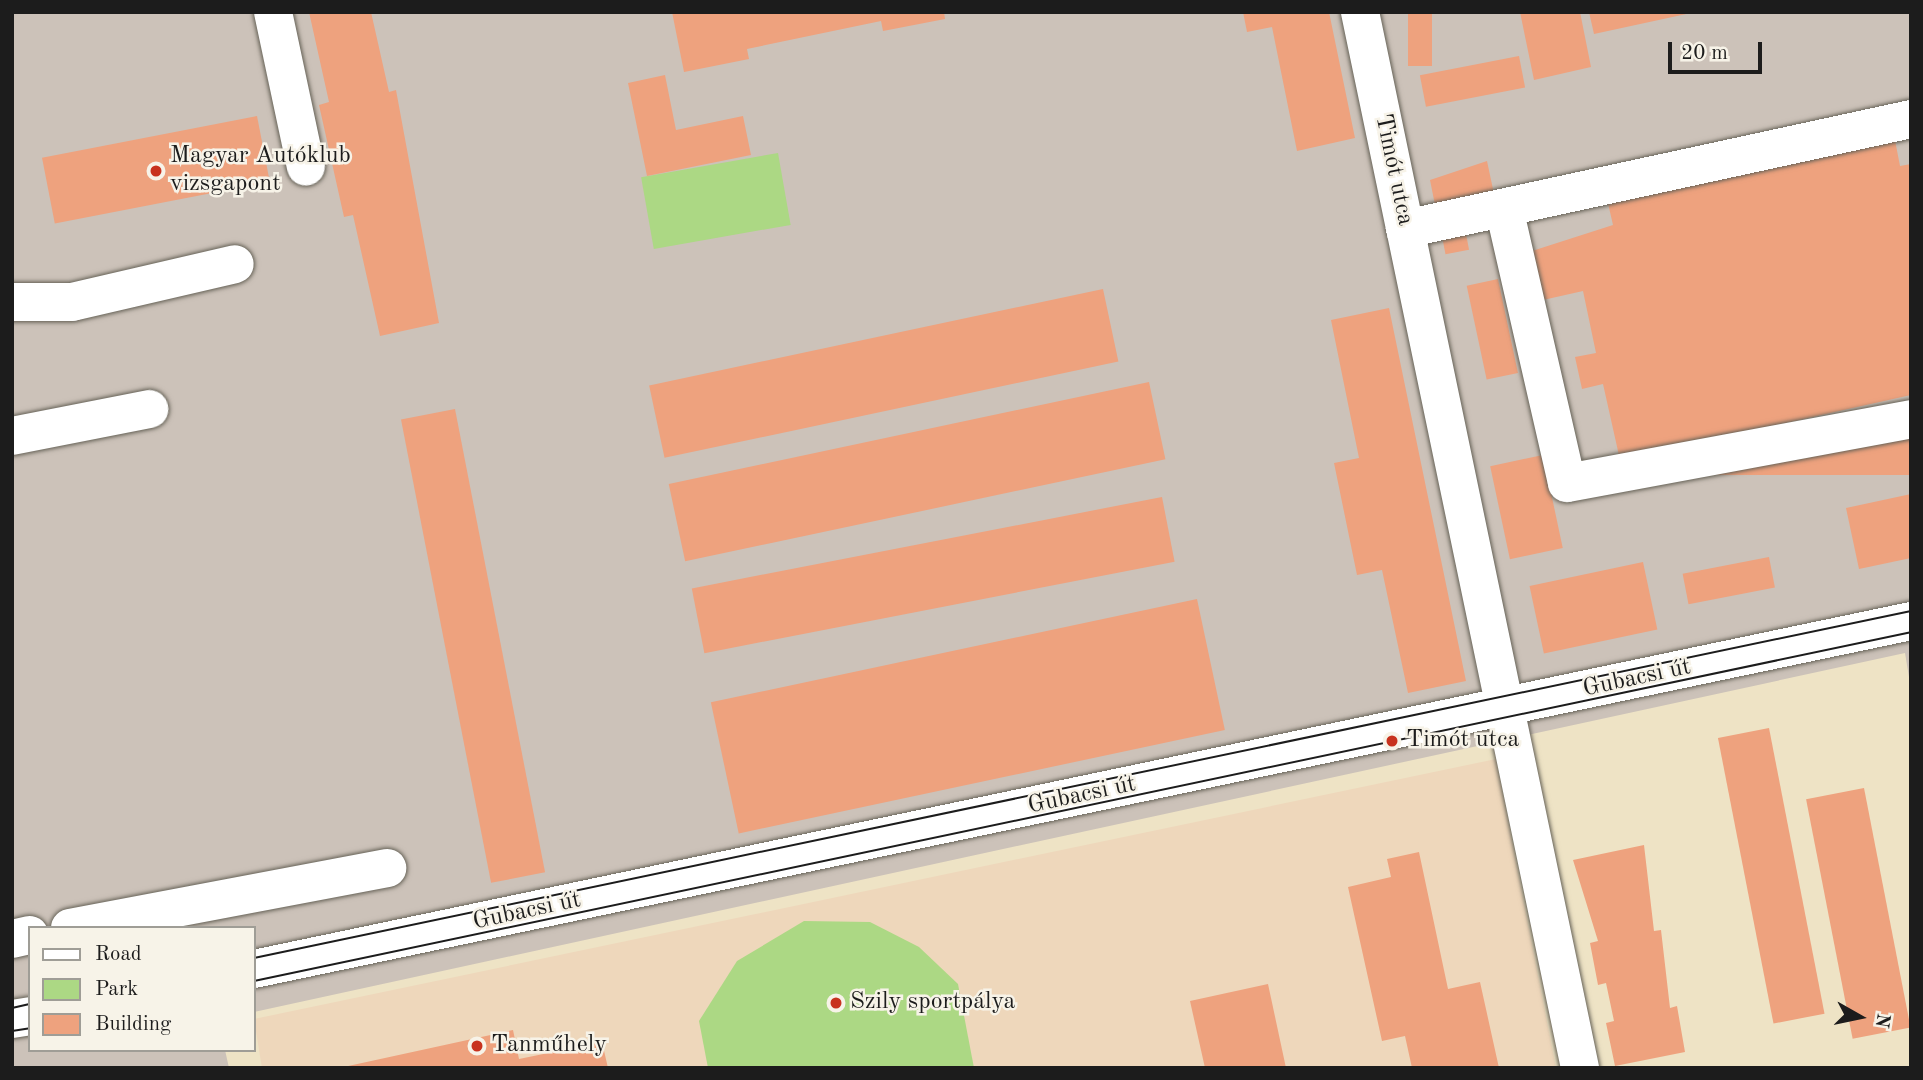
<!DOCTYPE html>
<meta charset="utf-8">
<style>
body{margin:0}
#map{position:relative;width:1923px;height:1080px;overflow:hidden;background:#eee3c5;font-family:"Old Standard TT",serif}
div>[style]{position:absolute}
.built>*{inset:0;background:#eed7bb}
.industrial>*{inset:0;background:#ccc2b9}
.green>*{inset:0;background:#acd884;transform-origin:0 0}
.building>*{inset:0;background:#eea27e;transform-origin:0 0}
.roads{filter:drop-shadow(0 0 2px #666257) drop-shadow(0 0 2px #666257)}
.minor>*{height:38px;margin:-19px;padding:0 19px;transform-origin:19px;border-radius:19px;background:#fff}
.tram>*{height:2px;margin:-1px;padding:0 1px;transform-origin:1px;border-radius:1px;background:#1c1c1c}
.dots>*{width:19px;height:19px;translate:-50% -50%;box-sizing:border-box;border:4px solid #f7f3e8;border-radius:50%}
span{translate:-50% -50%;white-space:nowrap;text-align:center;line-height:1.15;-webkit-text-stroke:5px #f7f3e8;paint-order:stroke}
.poi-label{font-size:24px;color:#1c1c1c}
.left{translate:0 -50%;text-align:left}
.street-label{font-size:24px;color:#1c1c1c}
.frame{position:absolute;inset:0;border:14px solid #1c1c1c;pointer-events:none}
.legend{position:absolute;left:28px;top:926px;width:228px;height:126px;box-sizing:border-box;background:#f7f3e8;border:2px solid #9f9d96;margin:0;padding:9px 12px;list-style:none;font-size:21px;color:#1c1c1c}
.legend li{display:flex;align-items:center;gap:14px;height:35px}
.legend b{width:35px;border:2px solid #9f9d96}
.north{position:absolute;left:1825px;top:982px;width:70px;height:70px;-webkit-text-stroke:5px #f7f3e8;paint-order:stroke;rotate:99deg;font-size:19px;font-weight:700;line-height:28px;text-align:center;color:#1c1c1c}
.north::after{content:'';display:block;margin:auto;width:24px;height:32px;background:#1c1c1c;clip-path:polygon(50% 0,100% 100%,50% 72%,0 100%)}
.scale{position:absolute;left:1668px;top:42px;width:94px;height:32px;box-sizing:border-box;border:4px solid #1c1c1c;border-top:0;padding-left:9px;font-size:21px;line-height:24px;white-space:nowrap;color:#1c1c1c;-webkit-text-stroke:5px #f7f3e8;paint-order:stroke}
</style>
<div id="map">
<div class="built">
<i style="clip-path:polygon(1496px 759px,1556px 1068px,262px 1068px,254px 1019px)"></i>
</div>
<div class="industrial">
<i style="clip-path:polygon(12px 12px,1911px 12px,1911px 689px,1905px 653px,254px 1012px,254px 928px,30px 928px,30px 1050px,225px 1050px,229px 1068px,12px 1068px)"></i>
</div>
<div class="green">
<i style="left:778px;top:153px;width:73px;height:139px;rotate:80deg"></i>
<i style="clip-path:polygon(804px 921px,870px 922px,919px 947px,958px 984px,974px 1068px,708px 1068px,699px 1021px,737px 961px)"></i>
</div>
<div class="building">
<i style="clip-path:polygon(309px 12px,371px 12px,389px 92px,396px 90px,439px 323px,380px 336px,353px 215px,344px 217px,319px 105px,329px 102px)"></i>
<i style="clip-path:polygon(672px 12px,944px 12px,945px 19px,883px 31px,881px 21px,747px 49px,749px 59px,684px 72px)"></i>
<i style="clip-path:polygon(1243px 12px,1329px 12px,1355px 138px,1297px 151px,1272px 27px,1247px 32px)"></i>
<i style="left:1408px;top:12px;width:24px;height:54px"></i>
<i style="clip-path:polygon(1520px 12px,1580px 12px,1591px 67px,1534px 80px)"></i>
<i style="clip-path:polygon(1589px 12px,1691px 12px,1691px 13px,1594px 34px)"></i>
<i style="left:1519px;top:56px;width:32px;height:101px;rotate:79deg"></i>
<i style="clip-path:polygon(665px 75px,676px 130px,743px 116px,751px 155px,647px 176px,628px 83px)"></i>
<i style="left:257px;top:116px;width:67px;height:219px;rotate:79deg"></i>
<i style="clip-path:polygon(1894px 135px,1900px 166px,1911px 164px,1911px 395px,1620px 460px,1603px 384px,1582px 389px,1575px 357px,1596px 353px,1583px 291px,1543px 300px,1532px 251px,1613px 225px,1607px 199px)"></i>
<i style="clip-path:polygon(1487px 161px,1494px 194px,1435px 205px,1430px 180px)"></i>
<i style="left:1466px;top:234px;width:16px;height:24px;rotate:79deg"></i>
<i style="left:1498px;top:279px;width:96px;height:32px;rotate:78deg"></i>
<i style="left:1103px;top:289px;width:74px;height:464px;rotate:78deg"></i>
<i style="clip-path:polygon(1389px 308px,1466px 681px,1408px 693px,1382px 570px,1357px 575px,1334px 463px,1359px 458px,1331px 320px)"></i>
<i style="left:1149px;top:382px;width:79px;height:491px;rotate:78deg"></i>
<i style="left:455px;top:409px;width:472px;height:55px;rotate:79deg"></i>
<i style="left:1911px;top:433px;width:42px;height:281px;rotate:90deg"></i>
<i style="left:1543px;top:455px;width:95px;height:54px;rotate:78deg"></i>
<i style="clip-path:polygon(1911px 494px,1911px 558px,1859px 569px,1846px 508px)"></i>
<i style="left:1162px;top:497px;width:66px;height:479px;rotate:79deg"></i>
<i style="left:1769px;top:557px;width:31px;height:88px;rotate:79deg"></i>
<i style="left:1643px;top:562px;width:69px;height:116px;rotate:78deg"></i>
<i style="left:1197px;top:599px;width:134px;height:497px;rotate:78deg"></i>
<i style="left:1769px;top:728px;width:291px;height:52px;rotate:79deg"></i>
<i style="left:1864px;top:788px;width:244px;height:59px;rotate:79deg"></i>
<i style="clip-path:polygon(1644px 845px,1654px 931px,1661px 930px,1670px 1008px,1677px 1006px,1685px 1052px,1615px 1066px,1606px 1023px,1614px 1021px,1606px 983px,1598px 985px,1590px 943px,1598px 941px,1573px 860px)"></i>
<i style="clip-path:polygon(1419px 852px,1448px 989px,1480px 982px,1499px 1068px,1412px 1068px,1405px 1036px,1382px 1041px,1348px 887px,1391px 877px,1387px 859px)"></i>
<i style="clip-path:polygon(1268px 984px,1286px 1068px,1205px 1068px,1190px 1001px)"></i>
<i style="clip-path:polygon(513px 1030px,519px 1059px,602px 1042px,608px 1068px,339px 1068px)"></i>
</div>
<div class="roads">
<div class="minor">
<i style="left:273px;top:12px;width:158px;rotate:78deg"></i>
<i style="left:1360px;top:12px;width:1079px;rotate:78.23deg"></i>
<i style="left:1504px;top:208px;width:282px;rotate:77.1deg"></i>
<i style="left:1567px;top:483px;width:350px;rotate:-10.5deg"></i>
<i style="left:1405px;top:229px;width:518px;rotate:-12.26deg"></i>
<i style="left:12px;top:302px;width:60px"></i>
<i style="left:72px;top:302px;width:167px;rotate:-13.1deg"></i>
<i style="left:12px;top:436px;width:140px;rotate:-11.1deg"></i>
<i style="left:70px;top:928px;width:323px;rotate:-10.7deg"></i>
<i style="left:12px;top:939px;width:18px;rotate:-13deg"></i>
<i style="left:254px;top:969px;width:1693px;rotate:-11.86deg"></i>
<i style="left:12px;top:1019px;width:18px;rotate:-9deg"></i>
</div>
</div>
<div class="tram">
<i style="left:254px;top:958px;width:1693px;rotate:-11.83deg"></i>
<i style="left:254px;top:981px;width:1693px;rotate:-11.89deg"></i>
<i style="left:12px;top:1008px;width:18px;rotate:-13deg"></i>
<i style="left:12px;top:1031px;width:18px;rotate:-9deg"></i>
</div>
<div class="dots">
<i style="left:156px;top:171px;background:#c8321e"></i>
<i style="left:1392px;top:741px;background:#c8321e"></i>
<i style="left:836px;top:1003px;background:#c8321e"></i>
<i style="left:477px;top:1046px;background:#c8321e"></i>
</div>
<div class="poi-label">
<span class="left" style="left:170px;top:171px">Magyar Autóklub<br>vizsgapont</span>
<span class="left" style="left:1406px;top:741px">Timót utca</span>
<span class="left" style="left:850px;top:1003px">Szily sportpálya</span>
<span class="left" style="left:491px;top:1046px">Tanműhely</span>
</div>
<div class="street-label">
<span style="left:1393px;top:170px;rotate:78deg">Timót utca</span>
<span style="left:1637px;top:679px;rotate:-12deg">Gubacsi út</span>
<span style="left:1082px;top:796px;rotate:-12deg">Gubacsi út</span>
<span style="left:527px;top:912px;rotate:-12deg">Gubacsi út</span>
</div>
<div class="frame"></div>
<ul class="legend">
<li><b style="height:9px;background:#fff"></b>Road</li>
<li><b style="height:19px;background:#acd884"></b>Park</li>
<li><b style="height:19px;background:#eea27e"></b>Building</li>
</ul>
<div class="north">N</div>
<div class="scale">20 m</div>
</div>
